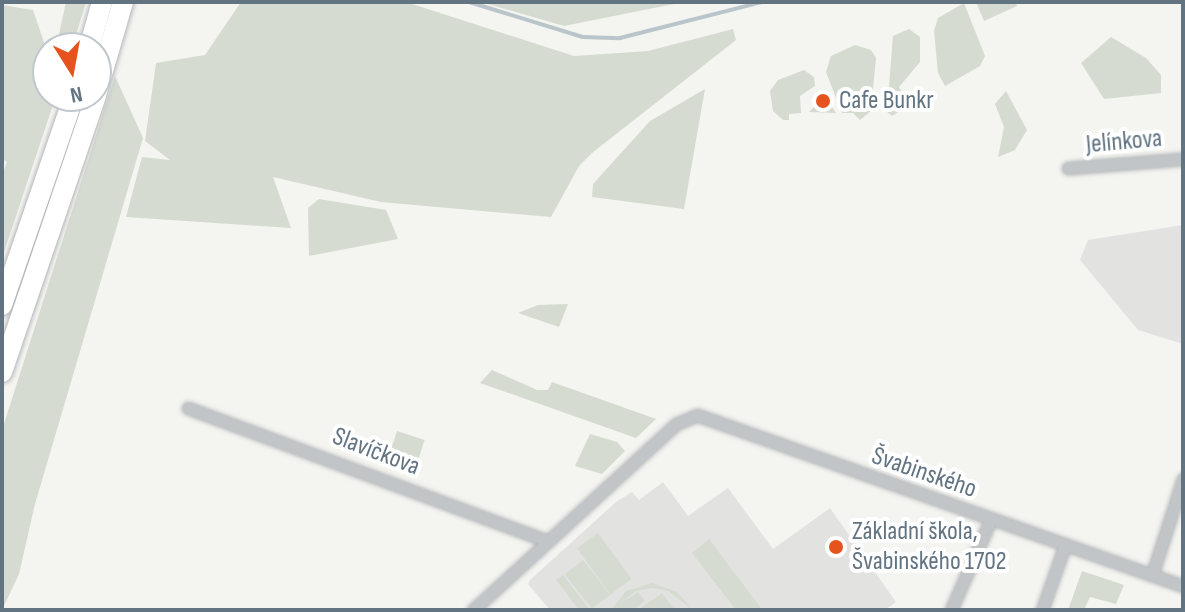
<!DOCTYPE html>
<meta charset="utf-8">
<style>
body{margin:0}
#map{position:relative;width:1185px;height:612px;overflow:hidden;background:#f4f4f0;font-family:"Sofia Sans Condensed",sans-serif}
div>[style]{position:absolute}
.built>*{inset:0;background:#e2e3e1}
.green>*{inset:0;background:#d5dbd1;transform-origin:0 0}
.stream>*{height:4px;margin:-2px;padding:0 2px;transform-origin:2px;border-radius:2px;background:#bac5cb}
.roads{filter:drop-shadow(0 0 2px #b4b7ba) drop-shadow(0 0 2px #b4b7ba)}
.street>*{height:11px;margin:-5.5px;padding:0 5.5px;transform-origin:5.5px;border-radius:5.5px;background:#c1c5c8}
.highway>*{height:20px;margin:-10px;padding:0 10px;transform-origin:10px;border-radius:10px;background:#fff}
.dots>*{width:22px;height:22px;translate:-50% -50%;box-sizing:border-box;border:4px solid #fff;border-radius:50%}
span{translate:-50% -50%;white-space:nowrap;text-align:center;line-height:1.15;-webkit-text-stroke:8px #fff;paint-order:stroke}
.poi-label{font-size:26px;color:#627382}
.left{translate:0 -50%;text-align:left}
.street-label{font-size:26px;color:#627382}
.frame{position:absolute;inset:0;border:4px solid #627382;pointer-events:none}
.north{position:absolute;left:32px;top:32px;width:80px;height:80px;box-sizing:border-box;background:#fff;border:2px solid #c0c7cd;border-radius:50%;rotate:169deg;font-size:22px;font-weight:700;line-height:32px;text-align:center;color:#627382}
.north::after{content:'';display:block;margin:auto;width:28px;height:36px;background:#e7531e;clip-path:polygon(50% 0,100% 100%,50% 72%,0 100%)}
</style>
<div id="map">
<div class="built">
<i style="clip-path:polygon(1183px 225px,1183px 344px,1138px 330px,1080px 260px,1088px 240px)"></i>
<i style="clip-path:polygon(663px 482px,688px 516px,728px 488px,773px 549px,830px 508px,896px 602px,885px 610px,550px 610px,528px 584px,530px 580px,616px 502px,632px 492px,639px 500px)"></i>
</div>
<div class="green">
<i style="clip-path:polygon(66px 2px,86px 2px,72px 48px,56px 48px)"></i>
<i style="clip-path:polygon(241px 2px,406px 2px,574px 56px,648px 51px,733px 29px,736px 40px,592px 153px,579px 166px,551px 217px,381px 202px,273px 177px,291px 228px,126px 217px,142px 157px,170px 160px,145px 141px,156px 63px,205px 55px)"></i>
<i style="clip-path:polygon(481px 2px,684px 2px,564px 26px)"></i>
<i style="clip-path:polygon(976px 2px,1015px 2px,1017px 6px,984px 21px)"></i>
<i style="clip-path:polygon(964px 3px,985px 56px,980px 66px,945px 86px,938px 73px,934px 31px,938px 18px)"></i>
<i style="clip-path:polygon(2px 5px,33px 10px,48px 54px,48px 96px,56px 96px,2px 258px,2px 175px,7px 162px,2px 159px)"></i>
<i style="clip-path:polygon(909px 29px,920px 37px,920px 62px,899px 87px,909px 105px,892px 116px,887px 112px,893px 36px)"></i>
<i style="clip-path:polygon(1111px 37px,1146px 58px,1161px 75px,1161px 93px,1104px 99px,1081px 63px)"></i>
<i style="clip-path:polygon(855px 45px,871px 50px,876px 58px,871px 111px,860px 120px,853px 113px,842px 113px,826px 72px,831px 56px)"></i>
<i style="clip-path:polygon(804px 70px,814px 77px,815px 86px,800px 96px,801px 113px,789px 114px,789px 120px,783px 120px,773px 111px,770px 91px,778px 80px)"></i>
<i style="clip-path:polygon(115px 76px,143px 138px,35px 504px,19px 574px,2px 610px,2px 430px)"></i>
<i style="clip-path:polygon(705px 89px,684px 209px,592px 197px,593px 184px,650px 121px)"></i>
<i style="clip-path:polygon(1006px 91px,1027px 130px,1015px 150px,998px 157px,1004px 127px,995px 104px)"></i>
<i style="clip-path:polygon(821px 100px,830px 104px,836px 113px,809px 112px)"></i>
<i style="clip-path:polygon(319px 199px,386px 210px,398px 239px,309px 256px,308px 208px)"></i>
<i style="clip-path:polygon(568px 304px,559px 327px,518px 313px,538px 305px)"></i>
<i style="clip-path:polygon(492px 370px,537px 390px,548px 390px,552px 382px,656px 419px,636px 438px,480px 383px)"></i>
<i style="left:397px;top:431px;width:29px;height:25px;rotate:18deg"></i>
<i style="clip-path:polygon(590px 434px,617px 442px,625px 451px,602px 474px,575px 466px)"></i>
<i style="left:598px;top:533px;width:57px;height:26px;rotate:54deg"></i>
<i style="clip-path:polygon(709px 539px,761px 608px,758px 610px,736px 610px,692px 553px)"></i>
<i style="left:583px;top:560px;width:44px;height:23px;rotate:52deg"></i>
<i style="clip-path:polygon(1082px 571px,1124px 585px,1116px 604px,1090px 597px,1084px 610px,1068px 610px)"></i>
<i style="clip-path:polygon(563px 575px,590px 610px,579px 610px,556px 580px)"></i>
<i style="clip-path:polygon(652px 583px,677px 592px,693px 610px,668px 591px,652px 588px,636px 591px,619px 604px,638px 592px,645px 601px,633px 610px,611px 610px,626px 591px)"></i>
<i style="clip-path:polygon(662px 593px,675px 610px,638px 610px)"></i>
</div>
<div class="stream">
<i style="left:469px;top:2px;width:119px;rotate:17.1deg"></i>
<i style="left:583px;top:37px;width:37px;rotate:2deg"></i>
<i style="left:620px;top:38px;width:146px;rotate:-14.2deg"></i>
</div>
<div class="roads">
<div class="street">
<i style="left:1068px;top:168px;width:115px;rotate:-4.5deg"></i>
<i style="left:188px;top:408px;width:383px;rotate:20.3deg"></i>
<i style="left:1152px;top:575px;width:101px;rotate:-72.1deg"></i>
<i style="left:473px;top:610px;width:275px;rotate:-42.5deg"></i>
<i style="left:676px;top:424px;width:23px;rotate:-23deg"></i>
<i style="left:697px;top:415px;width:515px;rotate:19.38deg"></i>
<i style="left:951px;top:610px;width:99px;rotate:-66.3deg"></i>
<i style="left:1042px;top:610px;width:69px;rotate:-70.5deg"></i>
</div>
<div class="highway">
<i style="left:89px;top:48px;width:48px;rotate:-74.2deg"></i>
<i style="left:96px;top:95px;width:97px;rotate:-73.8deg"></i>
<i style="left:2px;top:305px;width:221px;rotate:-71deg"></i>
<i style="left:2px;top:372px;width:292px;rotate:-71.2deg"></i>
</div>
</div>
<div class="dots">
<i style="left:823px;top:101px;background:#e7531e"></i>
<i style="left:836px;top:547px;background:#e7531e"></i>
</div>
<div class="poi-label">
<span class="left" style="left:839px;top:101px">Cafe Bunkr</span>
<span class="left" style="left:852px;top:547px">Základní škola,<br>Švabinského 1702</span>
</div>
<div class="street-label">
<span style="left:1124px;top:142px;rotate:-5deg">Jelínkova</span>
<span style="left:376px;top:452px;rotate:21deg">Slavíčkova</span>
<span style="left:924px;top:473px;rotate:19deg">Švabinského</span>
</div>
<div class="frame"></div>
<div class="north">N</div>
</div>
